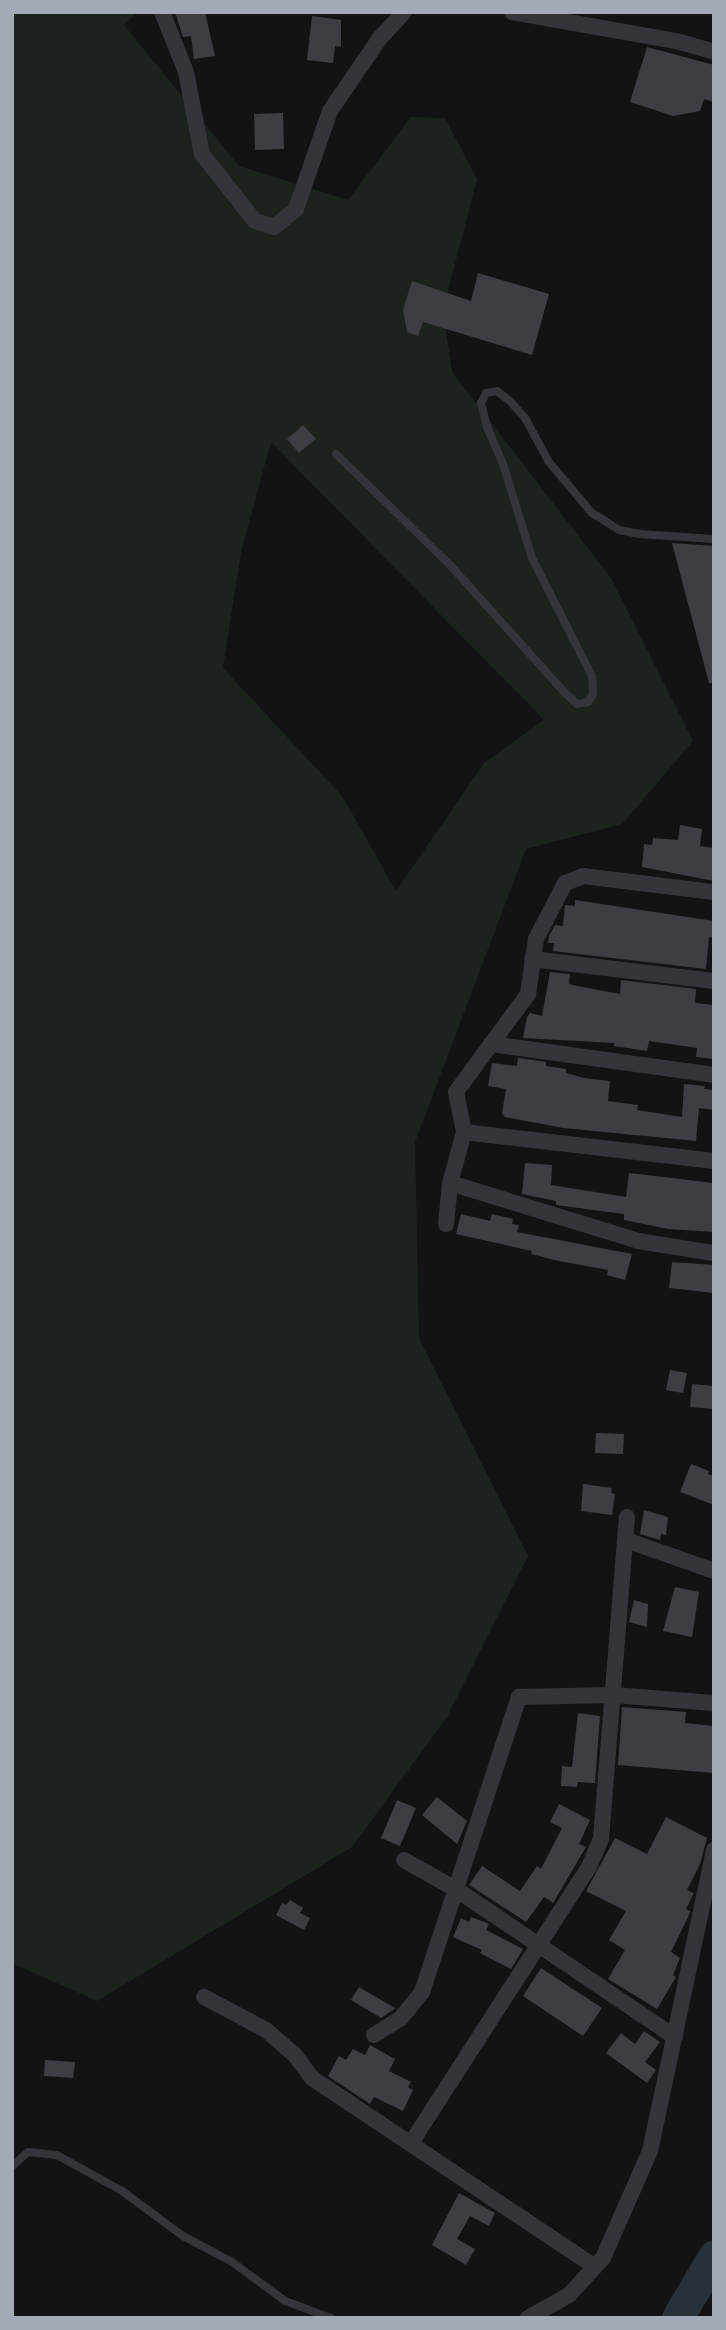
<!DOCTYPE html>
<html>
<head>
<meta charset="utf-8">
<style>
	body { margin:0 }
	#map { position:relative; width:726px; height:2330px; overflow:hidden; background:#131315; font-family:"Noto Sans",sans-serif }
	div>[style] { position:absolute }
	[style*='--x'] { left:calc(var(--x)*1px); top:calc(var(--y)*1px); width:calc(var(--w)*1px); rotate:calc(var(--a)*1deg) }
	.green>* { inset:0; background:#1b231c }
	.river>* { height:32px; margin:-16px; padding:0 16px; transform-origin:16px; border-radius:16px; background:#28313a }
	.building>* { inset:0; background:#3c3e43 }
	.service>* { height:8px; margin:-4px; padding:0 4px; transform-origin:4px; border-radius:4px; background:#34353a }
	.minor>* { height:16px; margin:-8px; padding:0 8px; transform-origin:8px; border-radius:8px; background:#34353a }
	span { translate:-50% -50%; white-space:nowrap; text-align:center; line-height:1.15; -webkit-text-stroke:7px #0e0e10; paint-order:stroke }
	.frame { position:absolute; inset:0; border:14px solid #a3a9b7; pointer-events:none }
</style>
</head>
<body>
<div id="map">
	<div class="green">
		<div style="clip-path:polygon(evenodd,12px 12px,138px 12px,124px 25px,239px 166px,348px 200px,411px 117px,445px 118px,477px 179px,443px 310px,452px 372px,611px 578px,693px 741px,622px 824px,526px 849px,415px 1142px,419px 1338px,528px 1556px,447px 1717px,352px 1847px,97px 2001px,12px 1963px,12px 12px,271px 442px,544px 720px,484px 763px,396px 891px,342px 796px,223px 668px,241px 552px,271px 442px)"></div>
	</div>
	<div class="river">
		<div style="--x:678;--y:2318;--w:71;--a:-59.5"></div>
	</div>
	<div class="building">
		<div style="clip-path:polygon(175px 12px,205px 12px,215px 56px,194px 59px,191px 36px,183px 37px)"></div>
		<div style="clip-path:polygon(312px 16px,341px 20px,341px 47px,335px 46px,333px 63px,307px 60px)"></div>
		<div style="clip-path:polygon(647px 47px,714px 65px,714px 102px,704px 99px,700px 111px,673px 116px,630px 102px)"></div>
		<div style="clip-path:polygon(283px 113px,284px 149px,255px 150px,254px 114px)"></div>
		<div style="clip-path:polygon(478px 273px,549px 294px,532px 355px,423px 322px,418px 336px,407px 332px,403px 310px,412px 281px,471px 301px)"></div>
		<div style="clip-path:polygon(303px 425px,316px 439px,299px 453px,287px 439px)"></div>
		<div style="clip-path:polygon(672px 543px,714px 546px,714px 683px,709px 683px)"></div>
		<div style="clip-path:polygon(680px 825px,702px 829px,700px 846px,714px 848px,714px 881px,642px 867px,644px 844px,652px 845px,653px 838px,678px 840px)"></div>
		<div style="clip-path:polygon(575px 900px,714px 921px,714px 938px,709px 937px,706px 969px,553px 951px,554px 943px,548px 943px,549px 936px,555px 925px,563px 926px,565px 905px,575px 906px)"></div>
		<div style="clip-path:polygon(550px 972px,570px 974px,569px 983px,572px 985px,620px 994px,621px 980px,696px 989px,695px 1003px,714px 1005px,714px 1059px,696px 1057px,697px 1048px,649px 1041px,647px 1051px,614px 1046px,614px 1043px,523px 1038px,527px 1017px,530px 1013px,542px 1016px)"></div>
		<div style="clip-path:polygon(518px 1058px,546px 1062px,546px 1066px,566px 1069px,566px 1073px,584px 1078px,610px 1081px,608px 1101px,638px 1105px,637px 1110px,682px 1117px,684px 1084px,705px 1086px,704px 1089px,714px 1090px,714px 1110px,699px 1108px,696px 1141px,563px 1128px,505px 1117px,502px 1113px,506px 1089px,488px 1086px,492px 1063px,517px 1066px)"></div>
		<div style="clip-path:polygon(525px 1163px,552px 1165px,551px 1185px,626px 1197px,629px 1173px,714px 1183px,714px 1232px,668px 1229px,624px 1220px,624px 1214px,556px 1205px,556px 1201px,522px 1194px)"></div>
		<div style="clip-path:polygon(461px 1214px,490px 1221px,492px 1214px,513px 1219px,512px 1224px,519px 1225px,517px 1232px,632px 1254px,625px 1280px,607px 1275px,608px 1270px,559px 1261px,531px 1254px,532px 1251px,456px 1234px)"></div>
		<div style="clip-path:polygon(672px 1262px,714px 1265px,714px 1293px,669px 1288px)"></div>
		<div style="clip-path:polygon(670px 1370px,687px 1373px,683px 1393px,666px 1390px)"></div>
		<div style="clip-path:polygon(692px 1384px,714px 1386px,714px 1409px,690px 1407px)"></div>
		<div style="clip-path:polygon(596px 1433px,624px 1434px,623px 1454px,595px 1453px)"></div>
		<div style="clip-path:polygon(691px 1464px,709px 1471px,708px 1474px,714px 1476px,714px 1505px,680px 1492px)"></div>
		<div style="clip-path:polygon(583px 1484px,612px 1488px,611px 1493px,615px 1494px,612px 1515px,581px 1511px)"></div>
		<div style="clip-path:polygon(644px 1510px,668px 1517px,666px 1535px,661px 1534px,660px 1540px,640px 1534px)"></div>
		<div style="clip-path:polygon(675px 1587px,699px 1592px,692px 1637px,663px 1631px)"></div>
		<div style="clip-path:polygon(634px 1600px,648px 1604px,647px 1627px,629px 1622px)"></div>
		<div style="clip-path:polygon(622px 1707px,686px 1712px,685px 1723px,714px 1726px,714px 1773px,618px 1765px)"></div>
		<div style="clip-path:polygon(578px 1713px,600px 1716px,595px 1783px,578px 1782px,577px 1787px,561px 1786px,562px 1766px,572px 1767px)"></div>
		<div style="clip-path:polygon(437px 1797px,467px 1821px,457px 1844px,422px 1815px)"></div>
		<div style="clip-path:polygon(397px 1800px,416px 1808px,400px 1846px,381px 1838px)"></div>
		<div style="clip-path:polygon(559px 1804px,590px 1820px,579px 1844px,586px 1847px,553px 1903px,544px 1897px,526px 1922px,469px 1885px,482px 1866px,520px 1891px,537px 1866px,541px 1869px,562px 1828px,550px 1822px)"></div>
		<div style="clip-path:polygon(666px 1817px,707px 1838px,700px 1864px,687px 1890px,694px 1893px,686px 1909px,690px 1911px,689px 1915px,671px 1952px,680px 1958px,673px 1975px,676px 1977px,657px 2009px,608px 1979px,625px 1950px,609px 1940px,626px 1911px,586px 1891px,615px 1838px,647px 1854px)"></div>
		<div style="clip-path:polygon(290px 1900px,303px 1908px,300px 1913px,310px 1918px,304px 1930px,276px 1915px,282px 1903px,286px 1905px)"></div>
		<div style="clip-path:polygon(471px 1917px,489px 1924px,486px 1930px,523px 1949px,511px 1969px,480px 1953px,482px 1950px,453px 1937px,461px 1918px,469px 1922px)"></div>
		<div style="clip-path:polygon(541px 1968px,602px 2008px,583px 2036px,523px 1996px)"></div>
		<div style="clip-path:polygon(359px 1987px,395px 2008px,393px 2010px,381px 2018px,351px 2000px)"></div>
		<div style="clip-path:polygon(644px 2031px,660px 2042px,645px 2062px,656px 2070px,647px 2083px,606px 2053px,621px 2033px,635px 2044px)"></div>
		<div style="clip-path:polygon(370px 2045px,395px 2059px,389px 2071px,411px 2082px,408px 2087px,413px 2090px,403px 2111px,374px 2097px,370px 2104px,328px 2076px,339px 2056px,346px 2060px,353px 2049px,365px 2055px)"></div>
		<div style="clip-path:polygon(45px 2060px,75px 2062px,73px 2078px,44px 2076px)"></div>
		<div style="clip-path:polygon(459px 2193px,495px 2213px,489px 2226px,470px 2216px,457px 2239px,475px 2249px,466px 2265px,432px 2245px)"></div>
	</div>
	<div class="service">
		<div style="--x:336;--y:454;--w:161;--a:44.2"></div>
		<div style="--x:451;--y:566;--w:168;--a:48.1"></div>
		<div style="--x:563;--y:691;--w:19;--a:43"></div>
		<div style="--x:577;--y:704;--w:11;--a:-10"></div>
		<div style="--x:588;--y:702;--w:9;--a:-58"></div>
		<div style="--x:593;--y:694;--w:18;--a:-93"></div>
		<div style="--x:592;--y:676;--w:132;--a:-117"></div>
		<div style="--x:532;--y:558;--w:98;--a:-107.1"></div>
		<div style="--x:503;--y:464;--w:40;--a:-113.4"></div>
		<div style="--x:487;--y:427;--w:25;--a:-104"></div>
		<div style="--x:481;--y:403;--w:11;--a:-63"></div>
		<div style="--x:486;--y:393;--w:11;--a:-10"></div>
		<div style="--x:497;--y:391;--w:18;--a:38"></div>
		<div style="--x:511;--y:402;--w:21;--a:49"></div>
		<div style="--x:525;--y:418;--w:50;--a:61.4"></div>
		<div style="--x:549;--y:462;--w:67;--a:49.9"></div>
		<div style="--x:592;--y:513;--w:32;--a:32"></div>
		<div style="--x:619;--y:530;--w:21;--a:11"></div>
		<div style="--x:640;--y:534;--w:74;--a:3.9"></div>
		<div style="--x:12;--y:2166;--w:21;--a:-41"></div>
		<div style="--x:28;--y:2152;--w:29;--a:6"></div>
		<div style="--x:57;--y:2155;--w:74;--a:29"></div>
		<div style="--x:122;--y:2191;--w:76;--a:36.4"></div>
		<div style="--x:183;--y:2236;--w:55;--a:28"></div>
		<div style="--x:232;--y:2262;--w:66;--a:36.3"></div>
		<div style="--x:285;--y:2301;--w:49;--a:20.3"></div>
	</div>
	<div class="minor">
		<div style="--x:162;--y:12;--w:65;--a:68.2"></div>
		<div style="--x:186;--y:72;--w:84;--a:79"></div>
		<div style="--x:202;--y:154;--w:85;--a:51.7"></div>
		<div style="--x:255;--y:221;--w:20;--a:18"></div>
		<div style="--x:274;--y:227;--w:28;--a:-39"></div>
		<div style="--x:296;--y:209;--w:104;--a:-70.9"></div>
		<div style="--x:330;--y:111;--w:88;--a:-55.6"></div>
		<div style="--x:380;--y:38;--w:35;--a:-47"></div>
		<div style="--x:512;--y:12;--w:171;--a:10.1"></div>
		<div style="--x:680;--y:42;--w:35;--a:16"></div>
		<div style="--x:532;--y:959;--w:183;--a:6.9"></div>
		<div style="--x:491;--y:1044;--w:225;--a:7.9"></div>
		<div style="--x:464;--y:1132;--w:252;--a:6.6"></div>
		<div style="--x:450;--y:1183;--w:197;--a:17.1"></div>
		<div style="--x:638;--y:1241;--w:77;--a:9"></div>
		<div style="--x:446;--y:1224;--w:41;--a:-84.4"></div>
		<div style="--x:450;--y:1183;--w:53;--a:-74.6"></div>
		<div style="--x:464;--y:1132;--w:41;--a:-101.3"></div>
		<div style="--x:456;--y:1092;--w:122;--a:-53.7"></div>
		<div style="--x:528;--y:994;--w:56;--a:-81.7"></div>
		<div style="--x:536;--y:939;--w:63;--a:-62.6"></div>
		<div style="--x:565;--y:883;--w:19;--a:-21"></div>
		<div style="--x:583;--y:876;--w:132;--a:7"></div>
		<div style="--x:626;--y:1540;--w:93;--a:19.4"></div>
		<div style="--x:404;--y:1860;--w:61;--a:29.5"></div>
		<div style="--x:457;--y:1890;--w:263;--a:34"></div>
		<div style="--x:204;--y:1997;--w:70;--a:28"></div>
		<div style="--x:266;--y:2030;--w:37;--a:41"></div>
		<div style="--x:294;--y:2054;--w:30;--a:53"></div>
		<div style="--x:312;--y:2078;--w:340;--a:33.7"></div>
		<div style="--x:374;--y:2035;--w:32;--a:-32"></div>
		<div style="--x:401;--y:2018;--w:33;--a:-51"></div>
		<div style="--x:422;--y:1992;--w:311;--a:-71.8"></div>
		<div style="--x:519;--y:1697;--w:95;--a:-1.2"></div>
		<div style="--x:614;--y:1695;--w:100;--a:4.6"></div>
		<div style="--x:411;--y:2143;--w:328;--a:-57.2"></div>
		<div style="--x:589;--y:1867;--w:30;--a:-67"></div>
		<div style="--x:601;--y:1839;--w:323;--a:-85.4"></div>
		<div style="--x:528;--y:2318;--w:47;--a:-29.3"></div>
		<div style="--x:569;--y:2295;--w:50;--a:-47.4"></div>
		<div style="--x:603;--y:2258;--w:117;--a:-66.3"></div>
		<div style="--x:650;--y:2151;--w:308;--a:-78"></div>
	</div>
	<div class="frame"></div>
</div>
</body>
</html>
